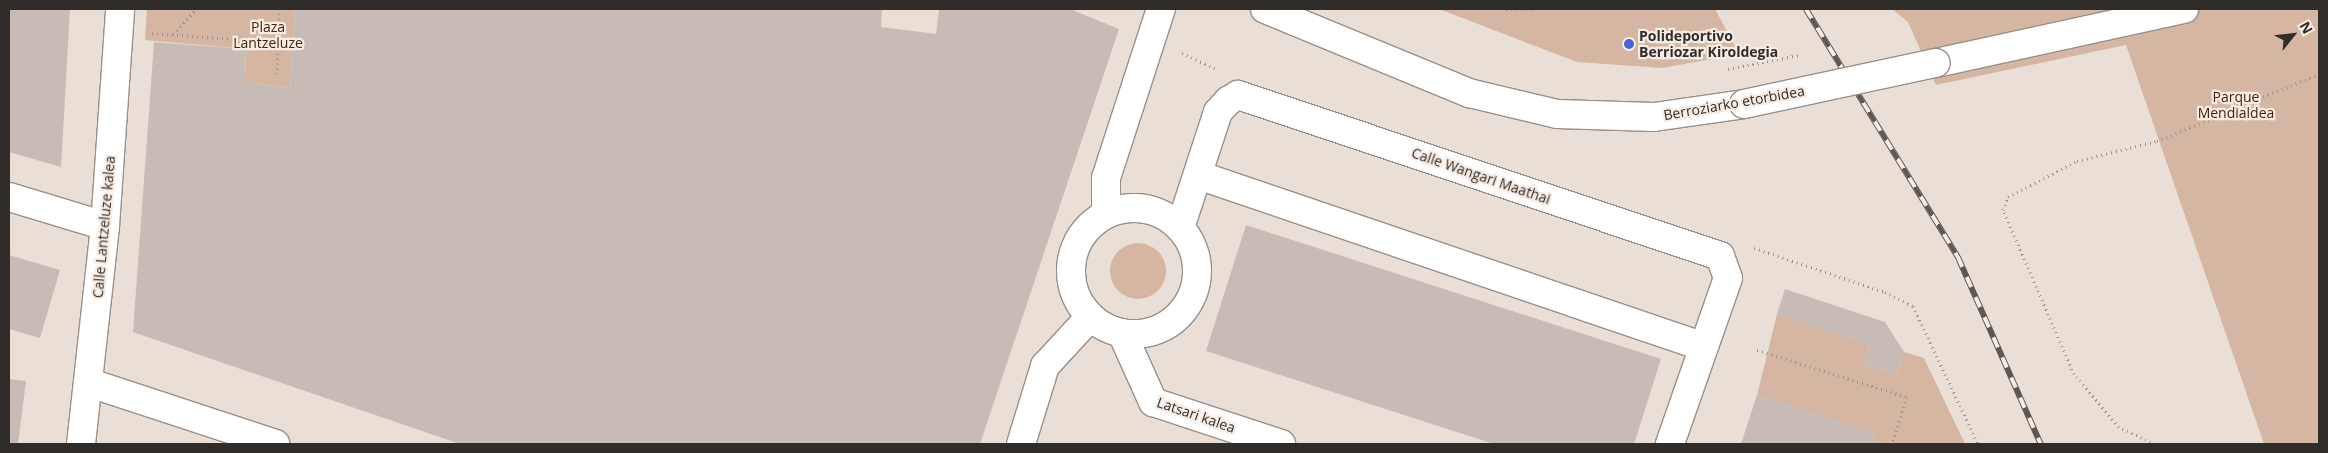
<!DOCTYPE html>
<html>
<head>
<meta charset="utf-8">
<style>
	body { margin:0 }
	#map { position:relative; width:2328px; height:453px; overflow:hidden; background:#eadfd7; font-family:"Open Sans",sans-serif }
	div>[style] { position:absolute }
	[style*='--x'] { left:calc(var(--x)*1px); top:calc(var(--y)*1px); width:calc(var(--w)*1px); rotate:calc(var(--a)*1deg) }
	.green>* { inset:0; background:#d5b6a2 }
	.round { border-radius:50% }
	.building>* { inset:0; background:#c7bcb5 }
	.path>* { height:3px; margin-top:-1.5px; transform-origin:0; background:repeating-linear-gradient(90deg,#9b938d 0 1px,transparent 0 5px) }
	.roads { filter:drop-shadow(1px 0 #9a8f87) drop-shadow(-1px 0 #9a8f87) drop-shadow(0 1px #9a8f87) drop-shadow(0 -1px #9a8f87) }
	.minor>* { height:28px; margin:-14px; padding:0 14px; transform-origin:14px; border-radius:14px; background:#fff }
	.minor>.ring { margin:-14px; padding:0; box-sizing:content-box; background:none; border:28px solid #fff; border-radius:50% }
	.tertiary>* { height:28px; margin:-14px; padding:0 14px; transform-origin:14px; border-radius:14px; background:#fff }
	.rail>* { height:5.5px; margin-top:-2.75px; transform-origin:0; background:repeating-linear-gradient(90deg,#f8ece4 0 11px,#5c5752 0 22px); box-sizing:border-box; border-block:1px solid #5c5752 }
	.path-bridge>* { height:3px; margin-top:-1.5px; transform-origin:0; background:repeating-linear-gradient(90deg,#9b938d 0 1px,transparent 0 5px) }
	.bridges { filter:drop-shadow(1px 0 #9a8f87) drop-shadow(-1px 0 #9a8f87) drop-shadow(0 1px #9a8f87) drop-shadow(0 -1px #9a8f87) }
	.tertiary-bridge>* { height:28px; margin:-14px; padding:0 14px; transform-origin:14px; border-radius:14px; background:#fff }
	.dots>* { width:14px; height:14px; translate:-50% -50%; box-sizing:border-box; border:2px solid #f8ece4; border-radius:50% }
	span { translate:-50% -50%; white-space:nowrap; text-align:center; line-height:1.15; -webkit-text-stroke:4.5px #f8ece4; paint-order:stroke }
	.park-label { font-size:14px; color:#452408 }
	.poi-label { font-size:14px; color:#302c29; font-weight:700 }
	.left { translate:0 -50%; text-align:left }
	.street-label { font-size:14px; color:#302c29 }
	.frame { position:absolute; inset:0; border:10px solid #302c29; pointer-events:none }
	.north { position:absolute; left:2268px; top:10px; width:50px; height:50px; -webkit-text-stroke:4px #f8ece4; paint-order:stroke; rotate:61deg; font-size:14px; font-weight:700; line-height:20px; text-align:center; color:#302c29 }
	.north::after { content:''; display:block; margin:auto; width:18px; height:22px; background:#302c29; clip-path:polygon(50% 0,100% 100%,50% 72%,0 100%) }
</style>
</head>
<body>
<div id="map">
	<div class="green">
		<div style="clip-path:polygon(147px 9px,295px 9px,290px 88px,245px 82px,246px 49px,145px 40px)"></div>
		<div style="clip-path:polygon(1439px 9px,1715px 9px,1739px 54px,1662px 68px,1577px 62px)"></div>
		<div style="clip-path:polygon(1892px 9px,2319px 9px,2319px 444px,2264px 444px,2126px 45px,1936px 85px,1908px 22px)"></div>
		<div class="round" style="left:1110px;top:243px;width:56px;height:56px"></div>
		<div style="clip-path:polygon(1777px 314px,1870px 345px,1864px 364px,1896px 374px,1904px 352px,1924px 358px,1965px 444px,1872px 444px,1875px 434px,1757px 395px)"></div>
	</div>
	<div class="building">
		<div style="clip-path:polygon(9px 9px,70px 9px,61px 167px,9px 152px)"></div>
		<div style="clip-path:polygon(295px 9px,882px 9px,881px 27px,936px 34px,939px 9px,1070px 9px,1119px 29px,980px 444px,460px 444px,133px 332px,154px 42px,246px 49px,245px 82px,290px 88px)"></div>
		<div style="clip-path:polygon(1246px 225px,1661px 359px,1634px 444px,1494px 444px,1206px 351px)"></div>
		<div style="clip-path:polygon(9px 255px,60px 270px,40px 338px,9px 329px)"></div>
		<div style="clip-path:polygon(1785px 289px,1885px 322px,1904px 352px,1896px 374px,1864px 364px,1870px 345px,1777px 314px)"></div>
		<div style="clip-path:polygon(9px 379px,26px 381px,18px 444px,9px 444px)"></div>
		<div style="clip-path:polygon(1757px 395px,1875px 434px,1872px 444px,1741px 444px)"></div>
	</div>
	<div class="path">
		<div style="--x:1506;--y:9;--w:26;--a:0"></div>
		<div style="--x:152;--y:33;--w:126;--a:4.1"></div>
		<div style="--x:173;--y:34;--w:34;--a:-47"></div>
		<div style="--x:1182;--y:53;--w:38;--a:25"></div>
		<div style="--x:277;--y:74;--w:65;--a:-88.2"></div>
		<div style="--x:1754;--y:248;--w:138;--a:18.6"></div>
		<div style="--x:1885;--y:292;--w:31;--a:27"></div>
		<div style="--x:1913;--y:306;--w:153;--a:64.8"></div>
		<div style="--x:1757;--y:350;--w:157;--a:17.4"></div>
		<div style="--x:1907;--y:397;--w:49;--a:107.7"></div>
		<div style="--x:2155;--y:444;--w:40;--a:-155"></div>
		<div style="--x:2119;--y:427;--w:70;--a:-130.3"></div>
		<div style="--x:2074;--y:374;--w:179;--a:-113.4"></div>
		<div style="--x:2003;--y:210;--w:14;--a:-69"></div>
		<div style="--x:2008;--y:197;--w:78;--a:-27.6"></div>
		<div style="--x:2077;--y:161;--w:82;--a:-14"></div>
		<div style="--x:2157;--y:141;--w:175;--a:-22.5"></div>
	</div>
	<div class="roads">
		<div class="minor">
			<div style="--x:1198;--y:175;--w:534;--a:18.77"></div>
			<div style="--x:9;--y:197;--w:100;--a:16.8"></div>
			<div class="ring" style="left:1071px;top:208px;width:98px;height:98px"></div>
			<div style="--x:1106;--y:214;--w:36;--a:-90"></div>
			<div style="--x:1106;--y:178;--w:178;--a:-72"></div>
			<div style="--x:1180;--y:228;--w:122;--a:-71.9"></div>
			<div style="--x:1218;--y:112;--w:15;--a:-48"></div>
			<div style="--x:1228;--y:101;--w:12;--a:-31"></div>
			<div style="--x:1238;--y:95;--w:508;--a:18.47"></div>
			<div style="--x:1720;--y:256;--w:23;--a:70"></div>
			<div style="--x:1728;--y:278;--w:176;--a:109.3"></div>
			<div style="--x:1122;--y:333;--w:76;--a:65.8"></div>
			<div style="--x:1153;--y:402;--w:135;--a:18.2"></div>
			<div style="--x:90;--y:383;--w:195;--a:18.2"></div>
			<div style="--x:81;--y:444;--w:219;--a:-83.7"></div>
			<div style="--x:105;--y:226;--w:218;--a:-86"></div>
			<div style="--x:1021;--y:444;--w:82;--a:-72.9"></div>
			<div style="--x:1045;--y:366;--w:67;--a:-47.4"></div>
		</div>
		<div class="tertiary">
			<div style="--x:1265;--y:9;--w:221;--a:22.4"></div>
			<div style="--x:1469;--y:93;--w:90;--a:13.4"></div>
			<div style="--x:1557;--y:114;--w:97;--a:1.8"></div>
			<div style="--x:1654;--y:117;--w:91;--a:-8.2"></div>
			<div style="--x:1936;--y:63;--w:254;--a:-12.3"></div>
		</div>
	</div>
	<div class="rail">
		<div style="--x:1806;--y:9;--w:291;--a:58.5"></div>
		<div style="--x:1958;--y:257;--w:205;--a:66.1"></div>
	</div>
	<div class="path-bridge">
		<div style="--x:1728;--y:69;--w:72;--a:-11.2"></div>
	</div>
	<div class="bridges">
		<div class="tertiary-bridge">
			<div style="--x:1744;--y:104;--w:196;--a:-12.1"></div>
		</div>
	</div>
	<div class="dots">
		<div style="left:1629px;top:44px;background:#4067d8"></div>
	</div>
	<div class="park-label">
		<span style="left:268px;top:35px">Plaza<br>Lantzeluze</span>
		<span style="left:2236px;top:105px">Parque<br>Mendialdea</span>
	</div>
	<div class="poi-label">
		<span class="left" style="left:1639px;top:44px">Polideportivo<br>Berriozar Kiroldegia</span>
	</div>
	<div class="street-label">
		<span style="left:1734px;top:103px;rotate:-10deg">Berroziarko etorbidea</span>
		<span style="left:1481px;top:176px;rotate:19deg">Calle Wangari Maathai</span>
		<span style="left:104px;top:227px;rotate:-85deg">Calle Lantzeluze kalea</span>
		<span style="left:1196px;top:415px;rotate:19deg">Latsari kalea</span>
	</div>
	<div class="frame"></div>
	<div class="north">N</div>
</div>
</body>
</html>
